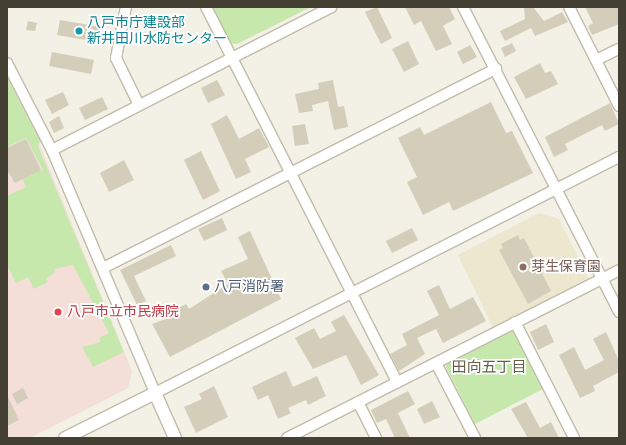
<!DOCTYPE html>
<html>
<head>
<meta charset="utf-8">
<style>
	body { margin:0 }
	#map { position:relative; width:626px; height:445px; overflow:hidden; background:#f3f0e5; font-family:"Alegreya Sans","Noto Sans JP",sans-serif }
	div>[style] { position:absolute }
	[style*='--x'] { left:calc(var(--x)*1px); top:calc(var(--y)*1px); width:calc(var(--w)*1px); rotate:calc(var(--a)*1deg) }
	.education>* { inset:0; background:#ece7ce }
	.medical>* { inset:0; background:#f4ded8 }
	.green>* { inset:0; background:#c7e8ad }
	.building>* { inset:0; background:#d4cdba }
	.roads { filter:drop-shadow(1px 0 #c1bbaa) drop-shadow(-1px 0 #c1bbaa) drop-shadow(0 1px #c1bbaa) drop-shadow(0 -1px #c1bbaa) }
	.minor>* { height:10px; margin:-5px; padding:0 5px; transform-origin:5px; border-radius:5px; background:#fff }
	.tertiary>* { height:12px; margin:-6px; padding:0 6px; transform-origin:6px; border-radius:6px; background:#fff }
	.dots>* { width:11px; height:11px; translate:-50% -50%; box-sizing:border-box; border:2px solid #fff; border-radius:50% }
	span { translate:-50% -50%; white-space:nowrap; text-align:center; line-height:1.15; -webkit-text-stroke:3.5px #fff; paint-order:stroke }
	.culture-label { font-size:14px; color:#0d838f }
	.left { translate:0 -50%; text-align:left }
	.education-label { font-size:14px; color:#785e54 }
	.service-label { font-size:14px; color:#4e5e75 }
	.health-label { font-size:14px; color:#be3a42 }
	.neighbourhood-label { font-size:15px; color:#685f4b }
	.frame { position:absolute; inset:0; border:8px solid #454034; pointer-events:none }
</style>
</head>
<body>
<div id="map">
	<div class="education">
		<div style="clip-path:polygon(539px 213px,559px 219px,589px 279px,493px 328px,458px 255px)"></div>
	</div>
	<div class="medical">
		<div style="clip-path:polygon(7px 73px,41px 140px,40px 146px,132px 371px,128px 388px,30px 438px,7px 438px)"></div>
	</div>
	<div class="green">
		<div style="clip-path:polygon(212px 7px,311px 7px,237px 44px,231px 43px)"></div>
		<div style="clip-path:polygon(7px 78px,40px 141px,38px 146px,124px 352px,93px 367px,82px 347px,101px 342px,99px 338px,109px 333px,73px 265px,54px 269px,55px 273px,46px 278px,48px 282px,34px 289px,28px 277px,16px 283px,7px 265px,7px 196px,26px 187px,21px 176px,43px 170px,26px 138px,7px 147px)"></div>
		<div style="clip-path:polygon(510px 330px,514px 332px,543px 389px,475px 424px,446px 367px,447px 362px)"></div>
	</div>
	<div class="building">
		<div style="clip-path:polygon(377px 7px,392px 38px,381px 44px,365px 12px)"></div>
		<div style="clip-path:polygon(405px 7px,449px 7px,455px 19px,443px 26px,452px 44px,436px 51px,421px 21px,414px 25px)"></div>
		<div style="clip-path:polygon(524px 7px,533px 7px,544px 21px,562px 12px,568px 22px,535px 36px,531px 28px,505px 41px,500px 31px,525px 19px)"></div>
		<div style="clip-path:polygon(585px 7px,619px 7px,619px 24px,592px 35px,588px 26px,593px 23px)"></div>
		<div style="clip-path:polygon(60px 20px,101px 27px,98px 42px,57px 35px)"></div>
		<div style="clip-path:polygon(28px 21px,37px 23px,35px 31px,26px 30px)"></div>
		<div style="clip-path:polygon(408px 41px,419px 64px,404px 72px,392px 49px)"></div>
		<div style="clip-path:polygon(512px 43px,516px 51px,505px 57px,501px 48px)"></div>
		<div style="clip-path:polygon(470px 45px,477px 57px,463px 64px,457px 52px)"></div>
		<div style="clip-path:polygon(52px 52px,94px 60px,91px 74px,49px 66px)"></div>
		<div style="clip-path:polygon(540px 63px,545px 73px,551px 71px,558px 84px,526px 99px,514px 77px)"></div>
		<div style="clip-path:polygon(217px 80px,225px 95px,208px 103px,201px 88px)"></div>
		<div style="clip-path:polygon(333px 80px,338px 107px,344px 106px,348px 127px,334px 130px,328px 101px,312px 105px,313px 111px,299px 113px,295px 94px,319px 89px,318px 83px)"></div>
		<div style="clip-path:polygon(63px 92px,69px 105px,52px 114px,45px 100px)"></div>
		<div style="clip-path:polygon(102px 97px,108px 109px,85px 120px,79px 108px)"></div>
		<div style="clip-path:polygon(491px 102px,506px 133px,512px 131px,533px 173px,453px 211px,449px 202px,423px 215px,407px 182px,417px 177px,398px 138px,420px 127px,424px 135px)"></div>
		<div style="clip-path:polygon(610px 103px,619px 124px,605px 131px,602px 125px,565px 144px,568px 150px,554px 157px,545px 137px)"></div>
		<div style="clip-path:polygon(227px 115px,239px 139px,259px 128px,269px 147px,245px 159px,251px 172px,236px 179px,211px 124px)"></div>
		<div style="clip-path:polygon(59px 116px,64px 128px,54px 133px,49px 122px)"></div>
		<div style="clip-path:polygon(305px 124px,309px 144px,295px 146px,292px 126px)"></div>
		<div style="clip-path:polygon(26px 139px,41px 170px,15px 183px,7px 170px,7px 148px)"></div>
		<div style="clip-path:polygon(201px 151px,220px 191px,203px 200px,184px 160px)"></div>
		<div style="clip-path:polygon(124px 160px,134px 180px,109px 192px,100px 173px)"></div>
		<div style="clip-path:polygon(222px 218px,227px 230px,204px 241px,198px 229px)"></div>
		<div style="clip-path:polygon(412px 228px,418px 240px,392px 253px,386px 241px)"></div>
		<div style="clip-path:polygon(250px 231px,281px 299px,170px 357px,152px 324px,179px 314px,176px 309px,186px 304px,189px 309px,228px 284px,221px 271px,248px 259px,238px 237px)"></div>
		<div style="clip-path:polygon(518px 235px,520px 240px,524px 238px,551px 291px,528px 304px,499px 250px,503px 248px,501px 244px)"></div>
		<div style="clip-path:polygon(171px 245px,176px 256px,134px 276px,146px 301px,137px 305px,120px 270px)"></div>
		<div style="clip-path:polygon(439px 285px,450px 309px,473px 297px,486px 321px,443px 343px,436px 329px,417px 338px,425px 354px,399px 371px,390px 354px,407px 345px,402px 334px,439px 315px,427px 291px)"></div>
		<div style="clip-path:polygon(344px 315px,379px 375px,361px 385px,346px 355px,313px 369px,295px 338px,314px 328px,320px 339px,336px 331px,331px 322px)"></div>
		<div style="clip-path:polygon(546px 324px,554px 342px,538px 350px,530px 332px)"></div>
		<div style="clip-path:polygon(606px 332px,619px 361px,619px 372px,593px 386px,595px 391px,580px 398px,559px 355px,574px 347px,585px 370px,604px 360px,593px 339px)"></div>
		<div style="clip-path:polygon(286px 371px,293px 387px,317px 376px,326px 396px,308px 405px,306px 400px,288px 408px,291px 413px,278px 419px,268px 395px,258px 400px,252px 387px)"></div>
		<div style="clip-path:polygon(214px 386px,228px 417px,196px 433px,184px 407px,202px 399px,199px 394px)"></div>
		<div style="clip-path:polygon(23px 388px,28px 398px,17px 404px,12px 394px)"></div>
		<div style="clip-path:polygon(408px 391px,415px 404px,398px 413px,410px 438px,395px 438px,386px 419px,377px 423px,371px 410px)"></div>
		<div style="clip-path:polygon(7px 395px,19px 420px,7px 426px)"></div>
		<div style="clip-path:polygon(432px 401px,440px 417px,424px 424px,417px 409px)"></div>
		<div style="clip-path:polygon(526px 402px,540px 428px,551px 422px,559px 438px,528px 438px,511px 409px)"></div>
	</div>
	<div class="roads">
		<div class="minor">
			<div style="--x:126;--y:7;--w:52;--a:101.1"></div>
			<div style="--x:116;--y:58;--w:52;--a:63.9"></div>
			<div style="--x:206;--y:7;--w:421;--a:63"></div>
			<div style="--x:463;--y:7;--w:343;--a:62.9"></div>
			<div style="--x:569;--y:7;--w:111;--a:63.2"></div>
			<div style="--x:596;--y:60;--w:25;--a:-26"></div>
			<div style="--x:7;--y:63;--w:98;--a:62.7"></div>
			<div style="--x:52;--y:150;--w:264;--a:67"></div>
			<div style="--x:155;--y:393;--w:521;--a:-26.96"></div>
			<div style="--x:52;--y:150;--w:314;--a:-27.1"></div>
			<div style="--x:103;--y:268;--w:441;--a:-26.9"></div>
			<div style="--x:515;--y:322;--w:130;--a:63"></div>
			<div style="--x:436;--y:363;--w:85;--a:62.5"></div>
			<div style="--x:358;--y:402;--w:40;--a:63.4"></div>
			<div style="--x:287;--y:438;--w:372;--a:-26.8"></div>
		</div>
		<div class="tertiary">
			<div style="--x:65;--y:438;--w:101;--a:-26.6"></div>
			<div style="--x:155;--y:393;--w:49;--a:66"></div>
		</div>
	</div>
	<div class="dots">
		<div style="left:79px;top:31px;background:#0f9aa8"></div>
		<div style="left:523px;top:267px;background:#8d6e63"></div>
		<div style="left:206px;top:287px;background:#5c6f8a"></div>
		<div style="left:58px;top:312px;background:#e0444e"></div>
	</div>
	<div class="culture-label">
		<span class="left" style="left:87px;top:31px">八戸市庁建設部<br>新井田川水防センター</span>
	</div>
	<div class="education-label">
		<span class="left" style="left:531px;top:267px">芽生保育園</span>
	</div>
	<div class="service-label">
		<span class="left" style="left:214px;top:287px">八戸消防署</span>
	</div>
	<div class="health-label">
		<span class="left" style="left:67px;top:312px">八戸市立市民病院</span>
	</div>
	<div class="neighbourhood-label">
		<span style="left:489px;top:368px">田向五丁目</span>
	</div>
	<div class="frame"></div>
</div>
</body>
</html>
